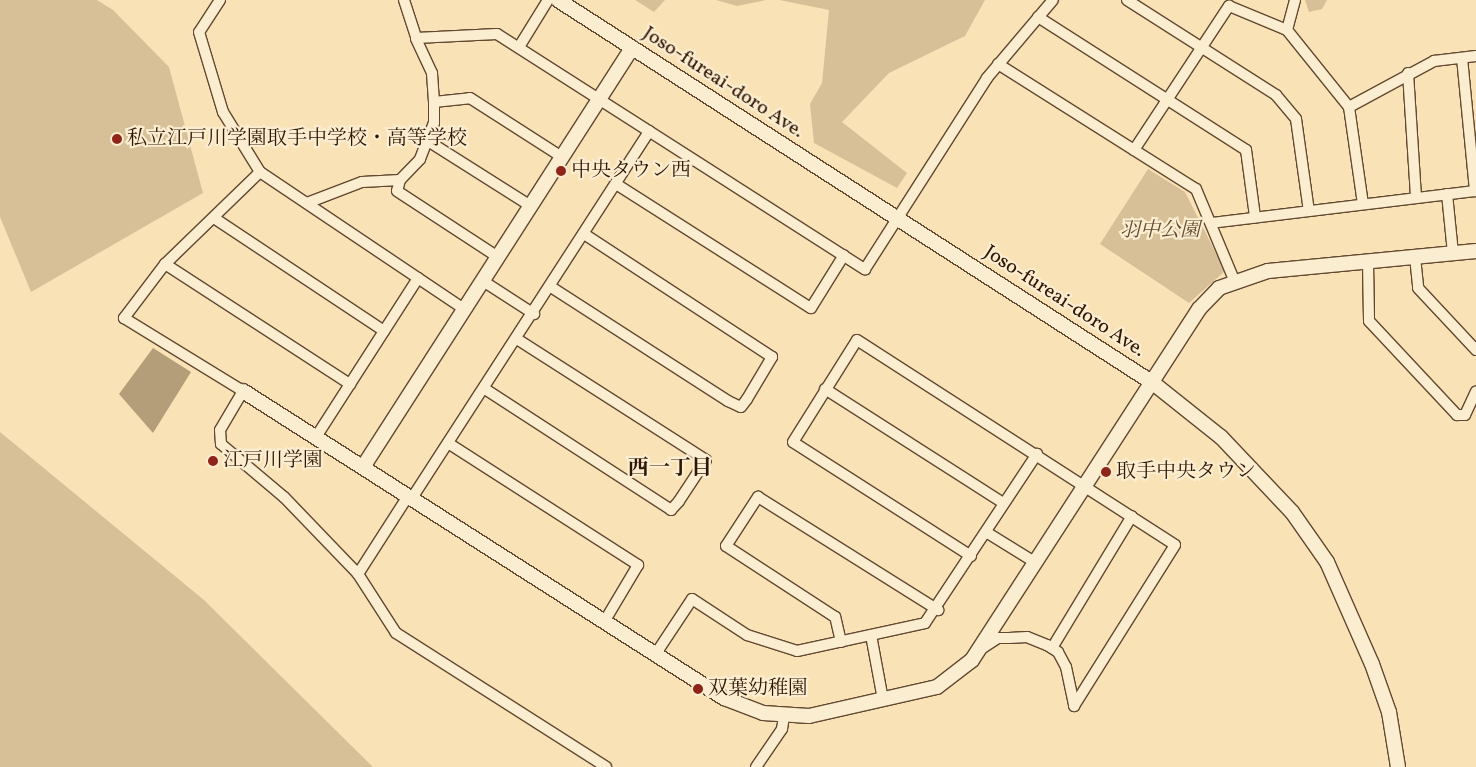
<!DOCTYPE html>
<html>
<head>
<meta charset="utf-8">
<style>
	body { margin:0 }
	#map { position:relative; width:1476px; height:767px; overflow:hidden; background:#f9e3b6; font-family:Vollkorn,"Noto Serif JP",serif }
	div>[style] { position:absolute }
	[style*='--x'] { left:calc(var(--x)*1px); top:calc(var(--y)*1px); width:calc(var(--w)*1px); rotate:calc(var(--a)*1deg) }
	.green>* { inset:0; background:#d7c098 }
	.water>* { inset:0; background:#b49d79 }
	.roads { filter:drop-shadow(1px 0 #624830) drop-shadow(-1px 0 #624830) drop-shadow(0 1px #624830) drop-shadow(0 -1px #624830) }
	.street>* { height:10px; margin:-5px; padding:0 5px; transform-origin:5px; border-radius:5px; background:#fbedd0 }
	.secondary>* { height:14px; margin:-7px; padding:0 7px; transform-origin:7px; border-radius:7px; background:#fbedd0 }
	.dots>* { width:14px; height:14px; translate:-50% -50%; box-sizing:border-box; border:2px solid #fbedd0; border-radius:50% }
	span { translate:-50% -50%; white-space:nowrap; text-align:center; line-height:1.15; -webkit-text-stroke:4.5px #fbedd0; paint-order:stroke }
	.street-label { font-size:20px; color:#2f1504 }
	.poi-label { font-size:20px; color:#2f1504 }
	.left { translate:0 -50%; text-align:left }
	.park-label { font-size:20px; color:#614830; font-style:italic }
	.neighbourhood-label { font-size:21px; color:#2f1504; font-weight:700 }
</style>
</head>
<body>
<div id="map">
	<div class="green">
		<div style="clip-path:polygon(0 0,97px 0,113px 10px,169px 67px,203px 193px,31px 292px,0 217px)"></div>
		<div style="clip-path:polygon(635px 0,665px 0,654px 12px)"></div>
		<div style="clip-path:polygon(716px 0,766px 0,737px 6px)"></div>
		<div style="clip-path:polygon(779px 0,985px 0,965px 36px,889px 73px,842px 122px,907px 173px,897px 188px,814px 143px,810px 104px,822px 83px,829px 10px)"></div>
		<div style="clip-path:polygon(1305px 0,1327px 0,1322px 9px,1309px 12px)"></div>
		<div style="clip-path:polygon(1148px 169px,1185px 192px,1225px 271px,1189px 303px,1100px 244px)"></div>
		<div style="clip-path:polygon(0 432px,204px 600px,373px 767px,0 767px)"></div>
	</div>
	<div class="water">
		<div style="clip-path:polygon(153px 348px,191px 372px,153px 433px,119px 394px)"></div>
	</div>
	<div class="roads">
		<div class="street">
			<div style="--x:220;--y:0;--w:38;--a:123"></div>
			<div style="--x:199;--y:32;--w:84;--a:73.3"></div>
			<div style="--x:223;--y:112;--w:70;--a:58.3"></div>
			<div style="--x:260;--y:172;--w:246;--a:33.9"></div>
			<div style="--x:404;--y:0;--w:40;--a:72"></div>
			<div style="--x:1127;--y:0;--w:177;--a:32.5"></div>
			<div style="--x:1276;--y:95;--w:31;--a:50"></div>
			<div style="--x:1296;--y:119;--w:93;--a:82"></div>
			<div style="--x:1038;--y:17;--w:247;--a:32.6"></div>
			<div style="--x:1246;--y:150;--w:68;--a:82.3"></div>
			<div style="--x:1287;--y:30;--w:31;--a:-75"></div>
			<div style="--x:519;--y:47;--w:55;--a:-58.3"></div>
			<div style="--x:1462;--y:58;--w:134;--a:84.4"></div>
			<div style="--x:998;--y:64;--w:234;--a:32.3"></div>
			<div style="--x:1196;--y:189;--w:99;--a:67.3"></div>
			<div style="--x:1408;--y:73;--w:125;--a:86.3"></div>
			<div style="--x:434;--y:102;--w:36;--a:-6"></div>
			<div style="--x:470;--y:98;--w:109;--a:32.7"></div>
			<div style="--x:1349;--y:107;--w:97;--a:-28.4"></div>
			<div style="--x:1434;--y:61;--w:42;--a:-6.8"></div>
			<div style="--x:428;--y:141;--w:122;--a:32.3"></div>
			<div style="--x:1134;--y:150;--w:173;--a:-56.6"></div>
			<div style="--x:1229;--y:6;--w:63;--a:22.5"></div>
			<div style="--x:1287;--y:30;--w:99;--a:51.2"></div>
			<div style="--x:1349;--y:107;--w:98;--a:81.8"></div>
			<div style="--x:260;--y:172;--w:132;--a:135.9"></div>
			<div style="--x:165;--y:264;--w:68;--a:127.2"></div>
			<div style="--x:124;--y:318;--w:140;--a:31.5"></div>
			<div style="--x:243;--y:391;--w:45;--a:120.5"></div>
			<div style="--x:220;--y:430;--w:14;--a:86"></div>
			<div style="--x:221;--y:444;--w:82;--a:40.1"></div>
			<div style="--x:284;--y:497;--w:107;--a:46.1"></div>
			<div style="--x:358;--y:574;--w:70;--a:57.2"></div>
			<div style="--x:396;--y:633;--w:249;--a:32.5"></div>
			<div style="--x:400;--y:180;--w:11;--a:105"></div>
			<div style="--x:397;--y:191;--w:121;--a:33.2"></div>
			<div style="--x:616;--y:184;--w:231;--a:32.5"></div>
			<div style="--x:811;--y:308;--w:62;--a:-58.1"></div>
			<div style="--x:1447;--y:194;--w:59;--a:84.2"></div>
			<div style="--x:307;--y:203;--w:59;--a:-20.9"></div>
			<div style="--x:362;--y:182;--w:38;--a:-3"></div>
			<div style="--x:400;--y:180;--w:29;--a:-46"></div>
			<div style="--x:420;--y:159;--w:39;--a:-69"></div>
			<div style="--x:434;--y:123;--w:21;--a:-90"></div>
			<div style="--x:434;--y:102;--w:29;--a:-94"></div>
			<div style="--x:432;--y:73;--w:38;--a:-115"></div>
			<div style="--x:416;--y:38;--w:81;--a:-2.8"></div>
			<div style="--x:497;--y:34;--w:437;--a:32.6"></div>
			<div style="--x:865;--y:269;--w:227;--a:-57.4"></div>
			<div style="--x:987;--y:78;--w:102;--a:-49.8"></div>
			<div style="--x:214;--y:218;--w:204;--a:33.6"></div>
			<div style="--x:1211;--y:223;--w:267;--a:-6.9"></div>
			<div style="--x:1415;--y:257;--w:31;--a:84"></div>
			<div style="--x:1418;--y:288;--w:85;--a:46.9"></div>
			<div style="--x:1368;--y:262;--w:59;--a:89"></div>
			<div style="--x:1369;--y:321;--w:129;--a:46.9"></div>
			<div style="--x:1457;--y:415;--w:8;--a:0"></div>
			<div style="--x:1465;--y:415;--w:26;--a:-65"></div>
			<div style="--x:165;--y:264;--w:221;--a:33"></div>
			<div style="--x:483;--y:281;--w:61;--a:32.9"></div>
			<div style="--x:551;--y:287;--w:211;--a:32.8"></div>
			<div style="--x:728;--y:401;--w:14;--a:25"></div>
			<div style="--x:741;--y:407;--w:10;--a:-53"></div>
			<div style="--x:747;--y:399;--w:49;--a:-59.2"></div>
			<div style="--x:772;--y:357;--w:225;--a:-146.8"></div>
			<div style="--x:485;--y:389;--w:222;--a:33"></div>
			<div style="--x:671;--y:510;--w:12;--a:-48"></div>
			<div style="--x:679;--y:501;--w:49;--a:-56.6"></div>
			<div style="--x:706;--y:460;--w:224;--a:-147.4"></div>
			<div style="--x:825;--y:389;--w:211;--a:32.6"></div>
			<div style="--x:316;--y:437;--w:189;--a:-57.3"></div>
			<div style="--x:448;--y:443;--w:226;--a:32.7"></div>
			<div style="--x:638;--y:565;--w:66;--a:120.8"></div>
			<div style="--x:412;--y:498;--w:437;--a:-57.1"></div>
			<div style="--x:986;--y:532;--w:59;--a:31.8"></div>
			<div style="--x:971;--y:556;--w:211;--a:-147.4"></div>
			<div style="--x:793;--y:442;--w:120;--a:-57.9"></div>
			<div style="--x:857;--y:340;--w:378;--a:32.8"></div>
			<div style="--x:1175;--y:545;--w:190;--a:122.1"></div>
			<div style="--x:358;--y:574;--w:93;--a:-57.3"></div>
			<div style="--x:871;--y:635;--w:66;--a:79.5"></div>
			<div style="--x:841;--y:642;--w:26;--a:-103"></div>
			<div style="--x:835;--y:617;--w:130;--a:-146.9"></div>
			<div style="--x:726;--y:546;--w:59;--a:-56.9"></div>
			<div style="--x:758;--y:497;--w:213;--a:32.1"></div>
			<div style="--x:1052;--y:648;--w:154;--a:-58.8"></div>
			<div style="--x:981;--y:649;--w:20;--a:-33"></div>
			<div style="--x:998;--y:638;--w:11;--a:0"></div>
			<div style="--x:1009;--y:638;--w:18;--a:-3"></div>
			<div style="--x:1027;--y:637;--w:22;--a:22"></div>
			<div style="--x:1047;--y:645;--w:13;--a:32"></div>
			<div style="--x:1058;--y:652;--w:17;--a:62"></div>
			<div style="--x:1066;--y:667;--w:40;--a:78"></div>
			<div style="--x:655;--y:655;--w:67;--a:-56.5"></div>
			<div style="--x:692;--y:599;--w:66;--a:33.2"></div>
			<div style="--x:747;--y:635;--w:52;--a:17.7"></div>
			<div style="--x:797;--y:651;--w:131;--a:-12.3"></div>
			<div style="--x:925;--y:623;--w:203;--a:-56.5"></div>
			<div style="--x:756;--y:767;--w:46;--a:-55.6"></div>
			<div style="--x:782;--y:729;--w:13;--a:-81"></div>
		</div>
		<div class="secondary">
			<div style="--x:558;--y:0;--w:708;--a:32.77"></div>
			<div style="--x:1153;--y:383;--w:87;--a:38.5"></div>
			<div style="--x:1221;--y:437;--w:103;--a:46.6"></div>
			<div style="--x:1292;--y:512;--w:61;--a:55"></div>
			<div style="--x:1327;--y:562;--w:111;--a:66.2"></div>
			<div style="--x:1372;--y:664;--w:51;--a:70.5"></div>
			<div style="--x:1389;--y:712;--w:56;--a:80.7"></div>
			<div style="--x:243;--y:391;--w:571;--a:32.55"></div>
			<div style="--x:724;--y:698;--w:42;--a:21"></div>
			<div style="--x:763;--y:713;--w:46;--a:3.7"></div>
			<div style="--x:809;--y:716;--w:131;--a:-12.8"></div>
			<div style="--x:937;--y:687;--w:44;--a:-37.6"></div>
			<div style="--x:972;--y:660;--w:418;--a:-57.1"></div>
			<div style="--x:1199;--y:309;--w:29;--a:-46"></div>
			<div style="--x:1219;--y:288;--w:52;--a:-19.1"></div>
			<div style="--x:1268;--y:271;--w:209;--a:-5.5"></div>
			<div style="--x:363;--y:467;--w:498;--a:-57.3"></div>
		</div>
	</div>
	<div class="dots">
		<div style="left:117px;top:139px;background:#8f2418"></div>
		<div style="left:561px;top:171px;background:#8f2418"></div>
		<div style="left:213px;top:461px;background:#8f2418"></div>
		<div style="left:1106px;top:472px;background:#8f2418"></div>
		<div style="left:698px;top:689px;background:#8f2418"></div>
	</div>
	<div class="street-label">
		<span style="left:723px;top:83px;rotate:33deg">Joso-fureai-doro Ave.</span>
		<span style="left:1064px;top:302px;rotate:33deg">Joso-fureai-doro Ave.</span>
	</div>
	<div class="poi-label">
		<span class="left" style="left:127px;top:139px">私立江戸川学園取手中学校・高等学校</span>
		<span class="left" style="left:571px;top:171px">中央タウン西</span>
		<span class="left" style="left:223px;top:461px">江戸川学園</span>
		<span class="left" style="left:1116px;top:472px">取手中央タウン</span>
		<span class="left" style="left:708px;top:689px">双葉幼稚園</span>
	</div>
	<div class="park-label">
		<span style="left:1160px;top:231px">羽中公園</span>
	</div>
	<div class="neighbourhood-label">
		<span style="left:670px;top:469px">西一丁目</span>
	</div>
</div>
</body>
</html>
